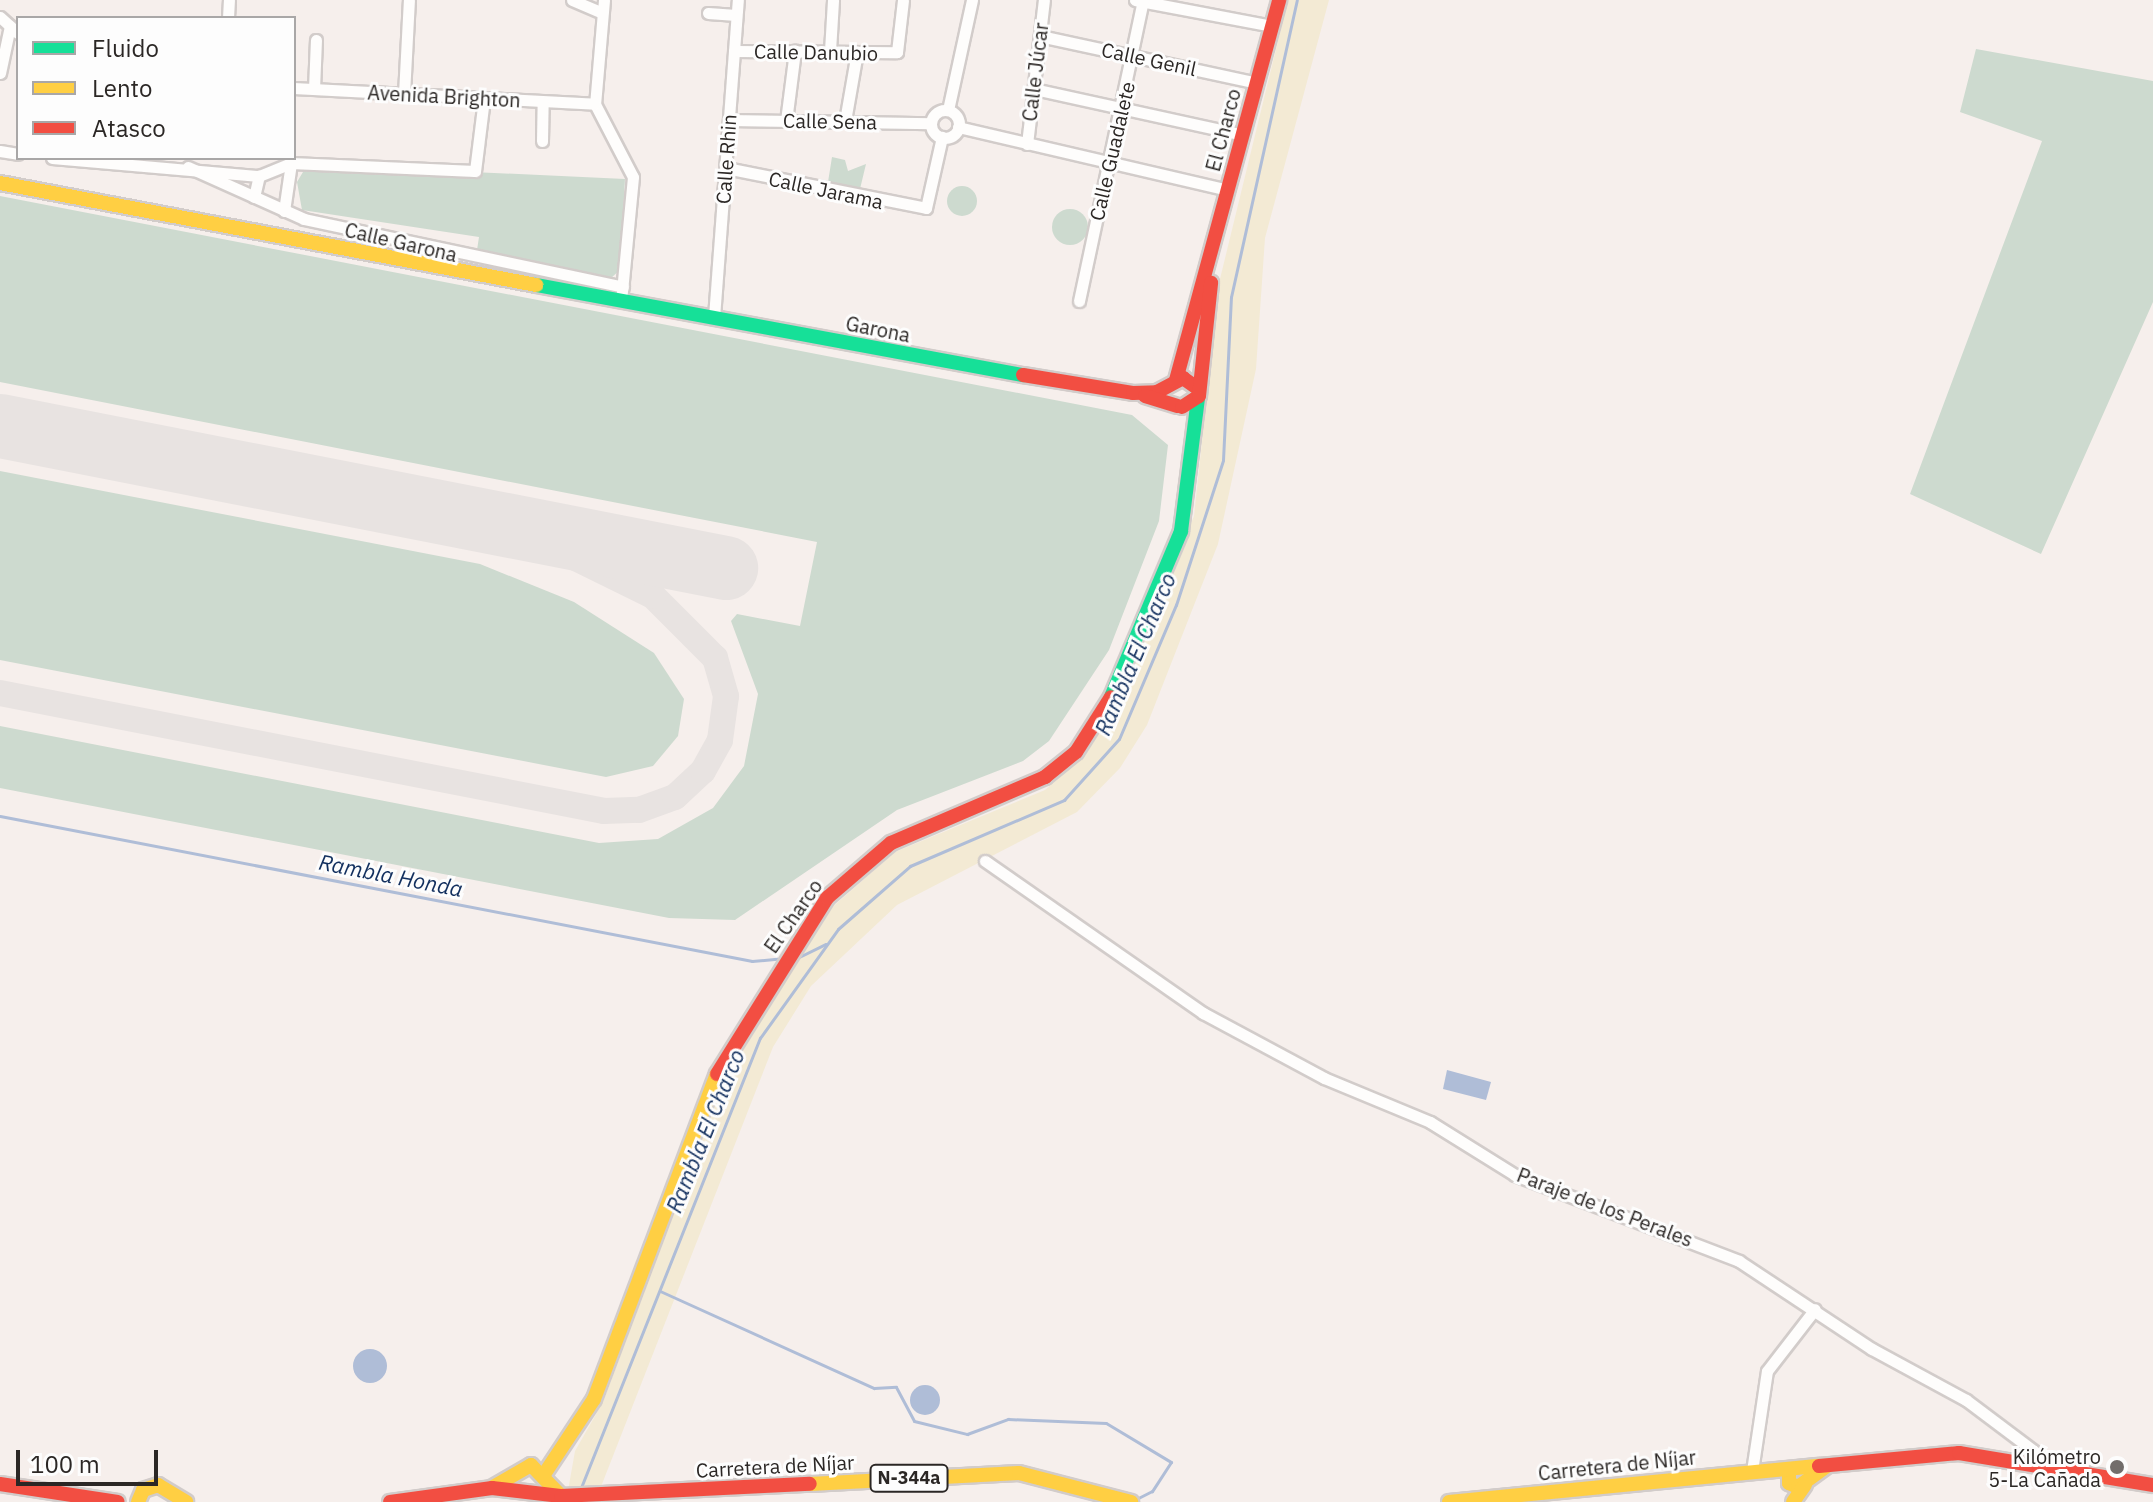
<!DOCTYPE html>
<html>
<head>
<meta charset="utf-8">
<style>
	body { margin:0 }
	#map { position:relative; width:2153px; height:1502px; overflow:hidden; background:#f6efec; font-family:"IBM Plex Sans",sans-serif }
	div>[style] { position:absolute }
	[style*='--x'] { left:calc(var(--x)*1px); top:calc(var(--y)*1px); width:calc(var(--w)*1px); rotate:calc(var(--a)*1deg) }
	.green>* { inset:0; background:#cddacf }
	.round { border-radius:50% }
	.sand>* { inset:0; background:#f3ead4 }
	.water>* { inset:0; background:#afbdd7 }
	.stream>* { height:3px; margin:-1.5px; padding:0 1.5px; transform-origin:1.5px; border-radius:1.5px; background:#afbdd7 }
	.taxiway>* { height:26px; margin:-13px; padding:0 13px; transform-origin:13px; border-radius:13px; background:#e8e3e1 }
	.runway>* { height:64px; margin:-32px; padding:0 32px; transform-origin:32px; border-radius:32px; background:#e8e3e1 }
	.roads { filter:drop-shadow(2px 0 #d2ccca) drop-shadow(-2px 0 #d2ccca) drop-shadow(0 2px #d2ccca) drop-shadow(0 -2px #d2ccca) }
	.street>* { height:11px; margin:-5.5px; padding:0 5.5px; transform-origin:5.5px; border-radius:5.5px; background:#fefdfc }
	.street>.ring { margin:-5.5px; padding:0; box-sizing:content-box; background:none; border:11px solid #fefdfc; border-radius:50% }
	.fast>* { height:14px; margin:-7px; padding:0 7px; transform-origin:7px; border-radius:7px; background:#16e098 }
	.slow>* { height:14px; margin:-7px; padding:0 7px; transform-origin:7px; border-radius:7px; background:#ffcf43 }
	.jam>* { height:14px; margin:-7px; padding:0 7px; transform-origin:7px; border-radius:7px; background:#f24e42 }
	.dots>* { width:22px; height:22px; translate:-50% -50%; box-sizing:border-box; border:4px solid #fdfdfd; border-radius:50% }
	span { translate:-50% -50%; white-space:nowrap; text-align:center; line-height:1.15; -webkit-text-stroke:6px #fdfdfd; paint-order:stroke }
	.shield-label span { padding:2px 6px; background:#fdfdfd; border:2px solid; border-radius:6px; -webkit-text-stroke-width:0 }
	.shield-label { font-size:18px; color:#2b2725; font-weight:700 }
	.street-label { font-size:20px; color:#2b2725 }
	.poi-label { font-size:20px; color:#2b2725 }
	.right { translate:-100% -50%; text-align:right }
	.water-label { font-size:22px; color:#122f5e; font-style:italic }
	.legend { position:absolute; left:16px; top:16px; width:280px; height:144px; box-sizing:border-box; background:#fdfdfd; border:2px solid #a9a7a7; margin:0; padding:10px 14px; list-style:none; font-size:24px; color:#2b2725 }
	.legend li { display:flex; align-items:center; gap:16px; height:40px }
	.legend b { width:40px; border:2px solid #a9a7a7 }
	.scale { position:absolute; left:16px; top:1450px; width:142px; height:36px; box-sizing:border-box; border:4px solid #2b2725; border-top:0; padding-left:10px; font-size:24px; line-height:28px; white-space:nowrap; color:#2b2725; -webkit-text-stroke:6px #fdfdfd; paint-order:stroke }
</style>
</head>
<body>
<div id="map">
	<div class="green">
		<div style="clip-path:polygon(1976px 49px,2153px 81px,2153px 302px,2041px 554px,1910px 494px,2042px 141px,1960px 112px)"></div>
		<div style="clip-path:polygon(832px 157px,845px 160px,848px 171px,866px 164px,860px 189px,828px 182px)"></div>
		<div style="clip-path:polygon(321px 165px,625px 179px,620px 270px,611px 278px,477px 250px,479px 237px,302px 210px,297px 182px,306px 167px)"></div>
		<div class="round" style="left:947px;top:186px;width:30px;height:30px"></div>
		<div style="clip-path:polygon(0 196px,1132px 415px,1168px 445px,1159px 521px,1109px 650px,1049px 741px,1023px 761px,897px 810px,735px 920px,669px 918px,0 788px,0 726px,599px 843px,658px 839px,713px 808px,744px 766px,758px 694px,731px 621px,737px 614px,800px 626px,817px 542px,0 382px)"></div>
		<div class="round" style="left:1052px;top:209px;width:36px;height:36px"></div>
		<div style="clip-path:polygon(0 471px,480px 564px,574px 602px,654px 653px,684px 699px,678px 736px,653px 766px,606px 777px,0 660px)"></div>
	</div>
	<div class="sand">
		<div style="clip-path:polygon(1288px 0,1329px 0,1265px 238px,1256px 369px,1218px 544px,1147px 725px,1120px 768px,1077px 812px,897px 905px,811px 986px,773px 1047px,595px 1502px,566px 1502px,575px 1451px,603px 1402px,723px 1077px,829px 910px,895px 852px,1045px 790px,1083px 757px,1113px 713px,1194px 516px,1219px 283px)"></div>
	</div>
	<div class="water">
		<div style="clip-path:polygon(1447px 1070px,1491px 1082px,1486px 1100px,1443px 1089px)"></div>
		<div class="round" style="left:353px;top:1349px;width:34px;height:34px"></div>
		<div class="round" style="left:910px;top:1385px;width:30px;height:30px"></div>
	</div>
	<div class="stream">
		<div style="--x:0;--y:816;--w:766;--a:10.91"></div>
		<div style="--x:752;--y:961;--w:25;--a:-5"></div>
		<div style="--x:797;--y:958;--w:32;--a:-26"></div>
		<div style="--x:660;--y:1291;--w:235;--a:24.4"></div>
		<div style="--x:874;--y:1388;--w:22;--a:-3"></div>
		<div style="--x:896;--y:1387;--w:38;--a:62"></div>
		<div style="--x:914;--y:1421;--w:55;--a:13.8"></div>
		<div style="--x:967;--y:1434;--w:44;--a:-20.1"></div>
		<div style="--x:1008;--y:1419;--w:98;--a:2.3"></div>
		<div style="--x:1106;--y:1423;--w:76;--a:31"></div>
		<div style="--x:1171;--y:1462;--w:35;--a:123"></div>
		<div style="--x:1152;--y:1491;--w:16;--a:153"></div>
		<div style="--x:580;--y:1490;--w:487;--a:-68.3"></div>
		<div style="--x:760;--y:1038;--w:134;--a:-54.4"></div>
		<div style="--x:838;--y:929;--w:96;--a:-41.2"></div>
		<div style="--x:910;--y:866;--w:168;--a:-23.2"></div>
		<div style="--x:1064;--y:800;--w:82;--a:-48"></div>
		<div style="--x:1119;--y:739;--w:146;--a:-67"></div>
		<div style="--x:1176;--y:605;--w:152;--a:-72"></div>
		<div style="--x:1223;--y:460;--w:163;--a:-87.2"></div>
		<div style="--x:1231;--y:297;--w:304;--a:-77.5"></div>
	</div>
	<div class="taxiway">
		<div style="--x:0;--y:693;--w:615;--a:11.05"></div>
		<div style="--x:604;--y:811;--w:35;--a:-2"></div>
		<div style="--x:639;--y:810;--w:38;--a:-20"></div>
		<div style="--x:675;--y:797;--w:38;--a:-43"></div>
		<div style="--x:703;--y:771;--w:35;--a:-61"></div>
		<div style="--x:720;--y:740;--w:44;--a:-82.2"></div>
		<div style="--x:726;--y:696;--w:40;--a:-106"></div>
		<div style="--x:715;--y:658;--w:88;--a:-135"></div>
		<div style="--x:653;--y:596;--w:161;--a:-153.8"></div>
	</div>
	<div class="runway">
		<div style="--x:0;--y:426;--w:740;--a:11.07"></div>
	</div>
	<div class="roads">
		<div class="street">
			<div style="--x:572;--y:0;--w:33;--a:23"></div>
			<div style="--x:604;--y:0;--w:104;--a:94.9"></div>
			<div style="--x:595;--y:104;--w:82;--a:62.5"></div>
			<div style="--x:633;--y:177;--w:116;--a:95.5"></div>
			<div style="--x:1135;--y:0;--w:139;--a:10.7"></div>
			<div style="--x:708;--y:13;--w:28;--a:4"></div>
			<div style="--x:0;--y:17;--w:24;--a:42"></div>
			<div style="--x:228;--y:18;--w:18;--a:-87"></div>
			<div style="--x:1040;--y:36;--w:222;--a:12.2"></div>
			<div style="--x:734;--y:51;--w:163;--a:0.4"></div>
			<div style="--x:897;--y:52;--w:52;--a:-83.4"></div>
			<div style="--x:830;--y:51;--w:51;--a:-86.6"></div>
			<div style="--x:0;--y:73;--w:48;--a:-78"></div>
			<div style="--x:294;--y:88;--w:301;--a:3"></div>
			<div style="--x:314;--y:89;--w:49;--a:-87.7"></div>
			<div style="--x:1034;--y:89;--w:214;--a:12.4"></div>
			<div style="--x:404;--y:94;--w:94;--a:-87"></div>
			<div style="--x:948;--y:110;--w:113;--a:-77.7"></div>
			<div class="ring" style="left:931px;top:110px;width:17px;height:17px"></div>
			<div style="--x:729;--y:120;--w:202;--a:0.9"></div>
			<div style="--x:786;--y:121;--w:71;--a:-82.7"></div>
			<div style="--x:845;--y:121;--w:70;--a:-80.1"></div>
			<div style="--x:958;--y:127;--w:277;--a:13.1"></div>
			<div style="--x:542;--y:141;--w:39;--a:-89"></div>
			<div style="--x:1027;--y:144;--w:145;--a:-83.3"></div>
			<div style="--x:0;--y:151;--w:18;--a:9"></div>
			<div style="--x:52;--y:158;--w:208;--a:5"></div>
			<div style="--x:188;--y:167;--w:127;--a:24.1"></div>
			<div style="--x:304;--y:219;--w:326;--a:12"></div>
			<div style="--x:726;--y:168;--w:204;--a:11.3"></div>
			<div style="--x:926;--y:208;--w:73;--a:-77.3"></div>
			<div style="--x:254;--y:197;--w:22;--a:-77"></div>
			<div style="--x:259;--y:176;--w:35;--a:-22"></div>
			<div style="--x:291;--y:163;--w:184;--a:2.5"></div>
			<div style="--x:475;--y:171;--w:73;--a:-82.9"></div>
			<div style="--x:284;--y:211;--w:49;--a:-81.7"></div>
			<div style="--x:1079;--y:301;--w:308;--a:-78"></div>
			<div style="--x:714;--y:317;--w:318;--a:-85.7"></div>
			<div style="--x:985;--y:861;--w:266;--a:34.9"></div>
			<div style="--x:1203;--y:1013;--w:137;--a:28.2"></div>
			<div style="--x:1324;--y:1078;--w:115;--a:22.5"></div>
			<div style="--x:1430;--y:1122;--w:100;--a:31.9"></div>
			<div style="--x:1515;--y:1175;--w:240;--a:21"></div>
			<div style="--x:1739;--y:1261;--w:159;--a:33.5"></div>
			<div style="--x:1872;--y:1349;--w:107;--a:28.5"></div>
			<div style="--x:1966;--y:1400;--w:110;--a:36.9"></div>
			<div style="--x:1752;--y:1471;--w:101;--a:-81.5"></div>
			<div style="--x:1767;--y:1371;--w:78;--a:-52.3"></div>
		</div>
		<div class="fast">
			<div style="--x:536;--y:285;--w:495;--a:10.5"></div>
			<div style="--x:1111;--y:697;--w:180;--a:-67.1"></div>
			<div style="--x:1181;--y:531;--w:133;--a:-82.7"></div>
		</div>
		<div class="slow">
			<div style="--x:0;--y:183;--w:546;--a:10.77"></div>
			<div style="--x:1789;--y:1470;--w:13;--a:90"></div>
			<div style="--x:1789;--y:1483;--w:10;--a:24"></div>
			<div style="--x:1798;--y:1487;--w:36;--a:-36"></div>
			<div style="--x:543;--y:1476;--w:92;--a:-56.5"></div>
			<div style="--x:594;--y:1399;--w:347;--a:-69.3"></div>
			<div style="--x:810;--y:1484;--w:209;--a:-3"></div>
			<div style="--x:1019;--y:1473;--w:116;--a:14.5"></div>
			<div style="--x:493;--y:1487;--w:44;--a:-30.1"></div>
			<div style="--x:531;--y:1465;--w:43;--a:45.9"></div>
			<div style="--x:138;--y:1502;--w:13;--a:-67"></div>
			<div style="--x:143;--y:1490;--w:16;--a:-18"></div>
			<div style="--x:158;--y:1485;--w:33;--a:31"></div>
			<div style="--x:1449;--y:1502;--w:372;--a:-5.6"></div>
			<div style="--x:1793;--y:1502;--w:21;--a:-55"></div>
		</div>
		<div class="jam">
			<div style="--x:1023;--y:375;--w:111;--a:9.3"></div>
			<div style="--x:1133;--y:393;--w:24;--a:-2"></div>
			<div style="--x:1157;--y:392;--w:30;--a:-28"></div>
			<div style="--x:1183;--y:378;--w:19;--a:35"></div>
			<div style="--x:1176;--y:380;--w:394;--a:-74.8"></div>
			<div style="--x:1145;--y:396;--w:34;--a:17"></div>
			<div style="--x:1182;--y:407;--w:20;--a:-33"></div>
			<div style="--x:1199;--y:396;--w:114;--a:-83.9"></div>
			<div style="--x:717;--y:1074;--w:208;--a:-58"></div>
			<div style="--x:827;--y:898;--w:84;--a:-40.7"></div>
			<div style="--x:891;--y:843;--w:168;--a:-23.2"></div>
			<div style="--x:1045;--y:777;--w:40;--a:-39"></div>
			<div style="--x:1076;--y:752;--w:65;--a:-57.5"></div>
			<div style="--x:1819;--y:1466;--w:141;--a:-5.3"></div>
			<div style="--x:1959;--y:1453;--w:197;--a:9.4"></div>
			<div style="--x:0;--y:1484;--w:119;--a:8.7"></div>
			<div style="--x:390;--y:1502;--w:103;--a:-7.8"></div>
			<div style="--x:492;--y:1488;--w:69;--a:6.6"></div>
			<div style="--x:561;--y:1496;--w:249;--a:-2.8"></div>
		</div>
	</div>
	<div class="dots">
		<div style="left:2117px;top:1467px;background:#726d6b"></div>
	</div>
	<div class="shield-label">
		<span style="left:909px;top:1478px">N-344a</span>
	</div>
	<div class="street-label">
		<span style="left:816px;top:52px;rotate:1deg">Calle Danubio</span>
		<span style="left:1149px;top:59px;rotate:12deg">Calle Genil</span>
		<span style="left:1035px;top:72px;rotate:-83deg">Calle Júcar</span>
		<span style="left:444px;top:96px;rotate:3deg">Avenida Brighton</span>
		<span style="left:830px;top:121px;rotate:1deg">Calle Sena</span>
		<span style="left:1223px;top:130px;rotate:-75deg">El Charco</span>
		<span style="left:1112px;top:151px;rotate:-77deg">Calle Guadalete</span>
		<span style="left:726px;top:159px;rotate:-86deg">Calle Rhin</span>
		<span style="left:826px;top:190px;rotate:12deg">Calle Jarama</span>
		<span style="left:401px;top:242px;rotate:13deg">Calle Garona</span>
		<span style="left:878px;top:329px;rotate:11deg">Garona</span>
		<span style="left:793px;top:916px;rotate:-55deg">El Charco</span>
		<span style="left:1605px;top:1207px;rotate:21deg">Paraje de los Perales</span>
		<span style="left:1617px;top:1465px;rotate:-6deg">Carretera de Níjar</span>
		<span style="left:775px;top:1466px;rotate:-3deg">Carretera de Níjar</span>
	</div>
	<div class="poi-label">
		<span class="right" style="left:2101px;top:1468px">Kilómetro<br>5-La Cañada</span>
	</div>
	<div class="water-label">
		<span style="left:1135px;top:654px;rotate:-67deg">Rambla El Charco</span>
		<span style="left:391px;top:875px;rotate:11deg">Rambla Honda</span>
		<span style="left:705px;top:1131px;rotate:-68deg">Rambla El Charco</span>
	</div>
	<ul class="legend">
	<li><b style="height:10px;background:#16e098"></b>Fluido</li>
	<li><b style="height:10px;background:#ffcf43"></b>Lento</li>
	<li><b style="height:10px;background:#f24e42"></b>Atasco</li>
	</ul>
	<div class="scale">100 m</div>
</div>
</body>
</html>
